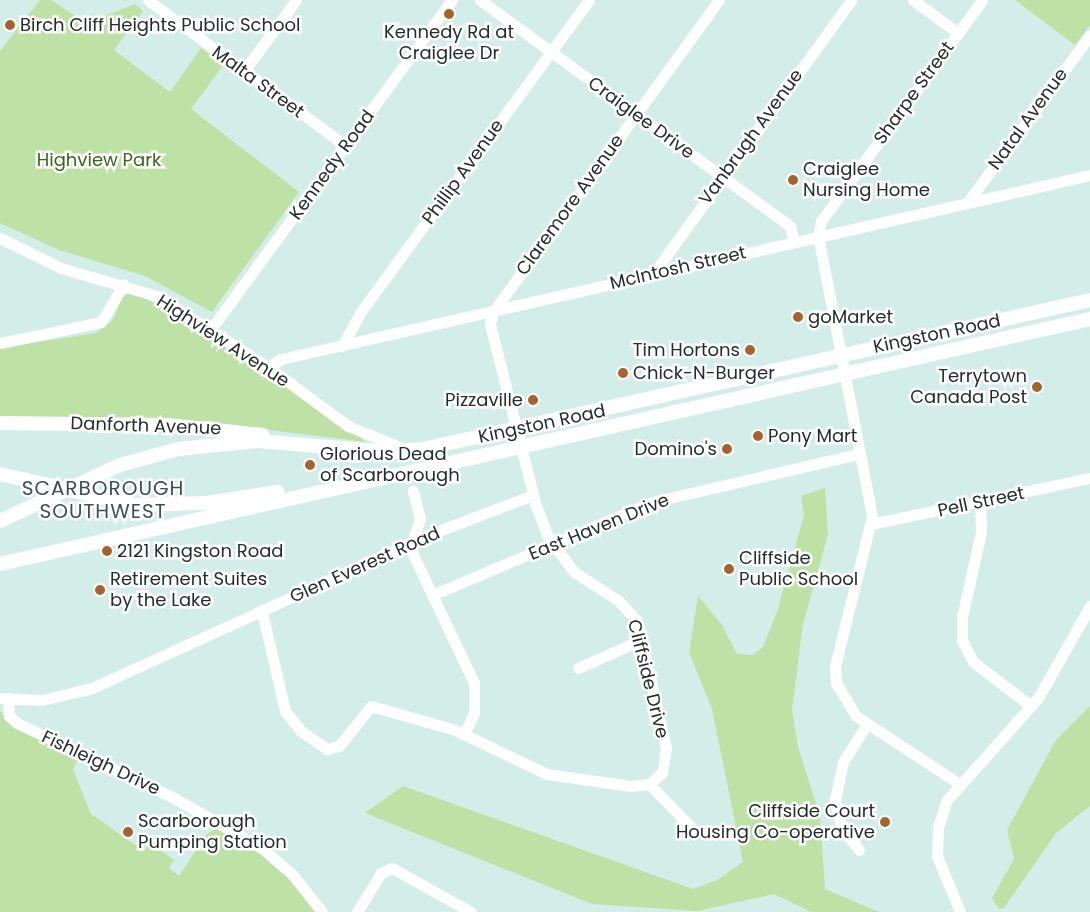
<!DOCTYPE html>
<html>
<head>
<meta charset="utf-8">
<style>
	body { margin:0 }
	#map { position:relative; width:1090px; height:912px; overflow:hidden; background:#d3eee9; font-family:Poppins,sans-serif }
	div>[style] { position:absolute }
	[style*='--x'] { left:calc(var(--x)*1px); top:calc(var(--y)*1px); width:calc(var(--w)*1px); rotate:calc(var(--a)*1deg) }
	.green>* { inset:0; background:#bee1a6 }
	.minor>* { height:11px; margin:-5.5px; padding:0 5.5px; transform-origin:5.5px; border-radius:5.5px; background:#fff }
	.major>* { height:14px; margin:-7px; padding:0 7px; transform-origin:7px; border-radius:7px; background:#fff }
	.dots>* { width:14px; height:14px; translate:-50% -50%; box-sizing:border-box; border:2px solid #fff; border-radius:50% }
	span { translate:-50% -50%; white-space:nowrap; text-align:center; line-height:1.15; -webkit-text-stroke:5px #fff; paint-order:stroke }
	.poi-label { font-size:18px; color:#232d2b }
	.left { translate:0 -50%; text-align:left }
	.right { translate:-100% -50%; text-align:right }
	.street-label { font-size:18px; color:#232d2b }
	.park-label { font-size:18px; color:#3d611b }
	.quarter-label { font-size:20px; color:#3a514d; letter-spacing:1px }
</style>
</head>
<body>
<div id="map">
	<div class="green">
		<div style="clip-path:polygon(40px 0,51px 0,86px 23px,135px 4px,143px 11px,114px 50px,170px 92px,201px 48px,224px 64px,191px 109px,299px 192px,212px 312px,145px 276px,59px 250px,0 223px,0 51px)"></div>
		<div style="clip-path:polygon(1015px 0,1090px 0,1090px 25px,1075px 45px)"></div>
		<div style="clip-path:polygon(132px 292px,189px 321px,247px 363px,263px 368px,366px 442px,196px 421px,0 417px,0 348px,96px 333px,113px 320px,122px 297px)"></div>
		<div style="clip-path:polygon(825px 488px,828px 535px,803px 624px,792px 710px,798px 747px,820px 816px,825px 889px,879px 912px,811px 912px,774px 894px,697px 911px,592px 904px,365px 813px,403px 786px,693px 889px,717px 880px,743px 862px,712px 709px,689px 652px,698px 596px,722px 625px,737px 654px,753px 655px,763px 647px,778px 609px,804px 515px,801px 496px)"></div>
		<div style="clip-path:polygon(1090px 706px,1090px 806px,1056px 833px,1004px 908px,999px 909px,992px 898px,1014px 859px,1007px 830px,1056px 740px)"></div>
		<div style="clip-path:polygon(0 710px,10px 725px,78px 757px,73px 770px,91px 814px,144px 851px,150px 842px,174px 860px,169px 868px,179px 876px,207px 834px,218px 828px,255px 849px,288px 877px,316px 912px,0 912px)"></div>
	</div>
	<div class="minor">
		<div style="--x:148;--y:0;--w:246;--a:36.4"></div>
		<div style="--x:480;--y:0;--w:384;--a:36.1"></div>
		<div style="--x:790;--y:226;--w:16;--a:76"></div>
		<div style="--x:913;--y:0;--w:56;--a:36.3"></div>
		<div style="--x:244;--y:71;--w:88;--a:-53.8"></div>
		<div style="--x:967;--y:203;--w:208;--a:-53.8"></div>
		<div style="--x:0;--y:238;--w:68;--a:26.2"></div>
		<div style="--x:61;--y:268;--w:100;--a:16.3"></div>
		<div style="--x:157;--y:296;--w:132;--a:32.6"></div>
		<div style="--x:268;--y:367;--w:99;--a:36.4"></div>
		<div style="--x:348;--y:426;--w:58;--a:22.2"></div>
		<div style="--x:653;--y:274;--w:338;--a:-54.1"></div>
		<div style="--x:211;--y:329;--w:408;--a:-53.8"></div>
		<div style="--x:0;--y:343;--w:103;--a:-11.7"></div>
		<div style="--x:101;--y:322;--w:44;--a:-58.8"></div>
		<div style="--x:342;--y:346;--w:41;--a:-60.9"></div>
		<div style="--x:362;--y:310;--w:384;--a:-53.8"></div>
		<div style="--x:268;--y:367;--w:15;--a:-32"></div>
		<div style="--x:281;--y:359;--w:830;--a:-12.81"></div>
		<div style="--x:980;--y:502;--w:30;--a:88"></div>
		<div style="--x:981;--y:532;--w:87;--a:102.6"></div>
		<div style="--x:962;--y:617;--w:23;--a:90"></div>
		<div style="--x:962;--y:640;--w:25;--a:63"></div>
		<div style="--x:973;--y:662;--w:73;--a:37.2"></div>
		<div style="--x:871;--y:524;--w:224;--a:-11.9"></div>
		<div style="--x:411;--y:545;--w:28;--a:-71"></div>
		<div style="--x:420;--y:519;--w:29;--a:-104"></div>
		<div style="--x:409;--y:546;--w:152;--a:64.6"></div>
		<div style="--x:474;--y:683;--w:30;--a:90"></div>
		<div style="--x:474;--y:713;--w:23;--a:115"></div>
		<div style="--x:432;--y:595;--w:239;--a:-22.9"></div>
		<div style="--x:652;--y:502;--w:212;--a:-13.1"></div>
		<div style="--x:262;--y:612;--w:102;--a:76.9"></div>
		<div style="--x:285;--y:711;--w:26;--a:51"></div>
		<div style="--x:301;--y:731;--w:32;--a:35"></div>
		<div style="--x:327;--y:749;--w:12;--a:-14"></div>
		<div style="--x:339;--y:746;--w:51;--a:-51.3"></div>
		<div style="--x:371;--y:706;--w:87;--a:15.9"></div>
		<div style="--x:455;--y:730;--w:102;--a:25.6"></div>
		<div style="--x:547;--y:774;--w:85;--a:8.1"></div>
		<div style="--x:631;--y:786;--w:18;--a:-6"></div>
		<div style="--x:649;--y:784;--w:17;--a:-40"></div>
		<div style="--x:662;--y:773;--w:25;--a:-81"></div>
		<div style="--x:666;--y:748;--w:130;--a:-102.9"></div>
		<div style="--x:637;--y:621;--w:27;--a:-132"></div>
		<div style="--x:619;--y:601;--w:54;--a:-147.2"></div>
		<div style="--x:574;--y:572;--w:44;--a:-126.6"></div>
		<div style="--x:548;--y:537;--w:33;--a:-111"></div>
		<div style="--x:536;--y:506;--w:188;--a:-104.2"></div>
		<div style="--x:490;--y:324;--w:12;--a:-76"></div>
		<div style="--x:493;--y:312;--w:385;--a:-54.1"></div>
		<div style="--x:578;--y:668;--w:69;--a:-24"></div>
		<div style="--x:0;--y:698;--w:42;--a:2.7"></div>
		<div style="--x:42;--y:700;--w:51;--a:-13.5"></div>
		<div style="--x:92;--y:688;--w:369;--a:-24.5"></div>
		<div style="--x:428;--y:535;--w:112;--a:-20.9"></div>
		<div style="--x:8;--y:699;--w:17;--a:87"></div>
		<div style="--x:9;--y:716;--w:11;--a:41"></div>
		<div style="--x:17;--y:723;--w:176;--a:25.5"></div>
		<div style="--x:176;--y:799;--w:100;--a:29.9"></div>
		<div style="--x:263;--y:849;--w:38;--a:41"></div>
		<div style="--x:292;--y:874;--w:48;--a:51.7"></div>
		<div style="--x:958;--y:783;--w:122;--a:-146.7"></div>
		<div style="--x:856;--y:716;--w:39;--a:-121"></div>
		<div style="--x:836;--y:683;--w:17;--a:-93"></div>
		<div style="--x:835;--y:666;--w:154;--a:-76.1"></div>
		<div style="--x:872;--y:516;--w:285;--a:-100.9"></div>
		<div style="--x:818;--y:236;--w:15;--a:-79"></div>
		<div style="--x:821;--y:221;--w:273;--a:-53.9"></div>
		<div style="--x:649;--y:784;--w:62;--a:45.7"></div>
		<div style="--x:859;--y:850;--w:28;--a:-129"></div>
		<div style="--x:841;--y:828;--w:29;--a:-102"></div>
		<div style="--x:835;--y:800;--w:39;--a:-78"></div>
		<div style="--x:843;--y:762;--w:45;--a:-57.7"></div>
		<div style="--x:357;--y:912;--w:46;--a:-58.4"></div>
		<div style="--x:381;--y:873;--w:12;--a:-24"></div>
		<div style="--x:392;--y:868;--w:90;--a:29.1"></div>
		<div style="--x:960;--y:912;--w:61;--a:-112.3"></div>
		<div style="--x:937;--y:856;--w:29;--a:-88"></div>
		<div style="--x:938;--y:827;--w:28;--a:-72"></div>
		<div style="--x:947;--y:800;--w:137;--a:-48.3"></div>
		<div style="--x:1038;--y:698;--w:106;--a:-60.5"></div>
	</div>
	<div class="major">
		<div style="--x:0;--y:423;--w:167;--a:0.7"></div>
		<div style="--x:167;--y:425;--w:96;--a:6"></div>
		<div style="--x:0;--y:474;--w:139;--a:12.9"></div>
		<div style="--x:135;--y:505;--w:72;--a:-1.6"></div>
		<div style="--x:207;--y:503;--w:71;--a:-8.9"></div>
		<div style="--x:0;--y:521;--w:132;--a:-25"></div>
		<div style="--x:120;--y:465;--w:60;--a:-15.4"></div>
		<div style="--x:178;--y:449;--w:80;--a:-5.7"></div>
		<div style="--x:258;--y:441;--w:131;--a:4.8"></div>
		<div style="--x:389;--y:452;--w:34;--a:-5"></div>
		<div style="--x:423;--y:449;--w:683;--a:-12.59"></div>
		<div style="--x:0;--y:564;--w:1117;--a:-12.67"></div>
	</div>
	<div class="dots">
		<div style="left:449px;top:14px;background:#a66330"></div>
		<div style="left:10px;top:25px;background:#a66330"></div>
		<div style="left:793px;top:180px;background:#a66330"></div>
		<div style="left:798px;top:317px;background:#a66330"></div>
		<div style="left:750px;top:350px;background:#a66330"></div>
		<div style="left:623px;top:373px;background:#a66330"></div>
		<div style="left:1037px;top:387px;background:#a66330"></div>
		<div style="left:533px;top:400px;background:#a66330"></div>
		<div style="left:758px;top:436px;background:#a66330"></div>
		<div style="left:727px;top:449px;background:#a66330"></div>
		<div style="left:310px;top:465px;background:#a66330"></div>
		<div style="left:107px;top:551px;background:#a66330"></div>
		<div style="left:729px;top:569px;background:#a66330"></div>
		<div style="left:100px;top:590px;background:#a66330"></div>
		<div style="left:885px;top:822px;background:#a66330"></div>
		<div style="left:128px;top:832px;background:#a66330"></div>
	</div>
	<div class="poi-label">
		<span class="left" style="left:20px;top:25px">Birch Cliff Heights Public School</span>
		<span style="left:449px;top:43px">Kennedy Rd at<br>Craiglee Dr</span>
		<span class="left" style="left:803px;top:180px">Craiglee<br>Nursing Home</span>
		<span class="left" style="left:808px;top:317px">goMarket</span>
		<span class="right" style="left:740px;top:350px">Tim Hortons</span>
		<span class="left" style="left:633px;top:373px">Chick-N-Burger</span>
		<span class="right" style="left:1027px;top:387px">Terrytown<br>Canada Post</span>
		<span class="right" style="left:523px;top:400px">Pizzaville</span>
		<span class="left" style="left:768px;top:436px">Pony Mart</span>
		<span class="right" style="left:717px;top:449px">Domino's</span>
		<span class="left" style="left:320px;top:465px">Glorious Dead<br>of Scarborough</span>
		<span class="left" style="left:117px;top:551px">2121 Kingston Road</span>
		<span class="left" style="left:739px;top:569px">Cliffside<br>Public School</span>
		<span class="left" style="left:110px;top:590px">Retirement Suites<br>by the Lake</span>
		<span class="right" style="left:875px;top:822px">Cliffside Court<br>Housing Co-operative</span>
		<span class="left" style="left:138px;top:832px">Scarborough<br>Pumping Station</span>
	</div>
	<div class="street-label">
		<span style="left:258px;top:82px;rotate:36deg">Malta Street</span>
		<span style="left:914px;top:93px;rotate:-54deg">Sharpe Street</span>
		<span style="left:641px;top:118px;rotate:36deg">Craiglee Drive</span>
		<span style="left:1028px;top:119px;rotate:-54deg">Natal Avenue</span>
		<span style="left:751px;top:137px;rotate:-54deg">Vanbrugh Avenue</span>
		<span style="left:332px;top:165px;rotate:-54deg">Kennedy Road</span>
		<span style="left:463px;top:172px;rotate:-54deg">Phillip Avenue</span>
		<span style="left:570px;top:205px;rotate:-54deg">Claremore Avenue</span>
		<span style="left:678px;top:268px;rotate:-13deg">McIntosh Street</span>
		<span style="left:937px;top:334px;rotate:-12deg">Kingston Road</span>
		<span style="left:223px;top:341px;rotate:33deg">Highview Avenue</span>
		<span style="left:542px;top:424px;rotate:-12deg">Kingston Road</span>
		<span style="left:146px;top:426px;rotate:2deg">Danforth Avenue</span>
		<span style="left:981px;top:502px;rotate:-12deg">Pell Street</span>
		<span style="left:599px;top:527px;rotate:-22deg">East Haven Drive</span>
		<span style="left:365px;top:565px;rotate:-24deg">Glen Everest Road</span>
		<span style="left:648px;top:679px;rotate:76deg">Cliffside Drive</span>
		<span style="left:101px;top:763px;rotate:25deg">Fishleigh Drive</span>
	</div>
	<div class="park-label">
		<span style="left:99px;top:160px">Highview Park</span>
	</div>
	<div class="quarter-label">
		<span style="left:103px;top:500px">SCARBOROUGH<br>SOUTHWEST</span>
	</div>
</div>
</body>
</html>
